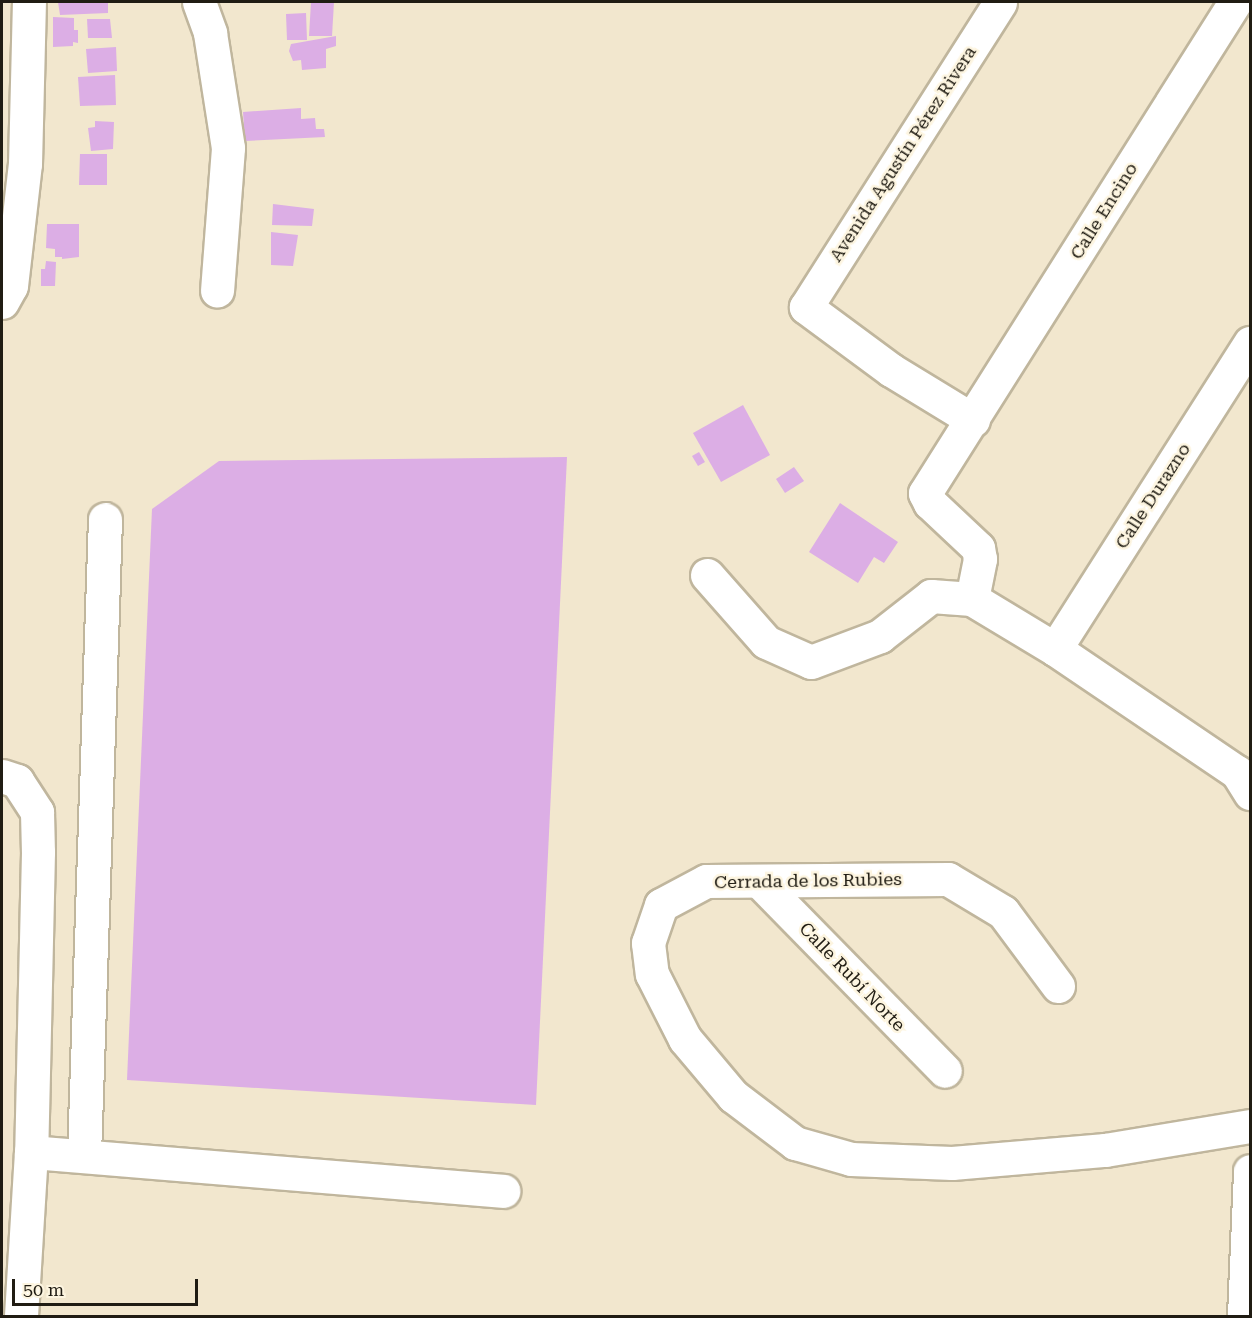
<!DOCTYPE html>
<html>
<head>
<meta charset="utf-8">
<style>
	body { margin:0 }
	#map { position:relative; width:1252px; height:1318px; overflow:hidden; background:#f2e7ce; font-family:"Roboto Serif",serif }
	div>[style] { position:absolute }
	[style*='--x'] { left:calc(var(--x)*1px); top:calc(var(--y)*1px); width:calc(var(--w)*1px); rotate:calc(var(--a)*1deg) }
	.building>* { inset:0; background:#dcaee5 }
	.roads { filter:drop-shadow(2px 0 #c0b69d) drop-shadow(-2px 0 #c0b69d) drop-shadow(0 2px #c0b69d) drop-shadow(0 -2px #c0b69d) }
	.minor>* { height:33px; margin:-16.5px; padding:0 16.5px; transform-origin:16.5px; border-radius:16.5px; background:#fff }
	span { translate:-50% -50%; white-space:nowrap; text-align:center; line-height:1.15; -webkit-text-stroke:5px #fdf5e0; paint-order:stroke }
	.street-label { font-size:18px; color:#201c13 }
	.frame { position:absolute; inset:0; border:3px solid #201c13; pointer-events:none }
	.scale { position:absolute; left:12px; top:1279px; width:186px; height:27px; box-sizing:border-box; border:3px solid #201c13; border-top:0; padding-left:8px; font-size:18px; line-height:21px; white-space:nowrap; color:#201c13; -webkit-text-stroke:4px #fdf5e0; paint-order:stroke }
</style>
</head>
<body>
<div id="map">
	<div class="building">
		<div style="clip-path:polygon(58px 2px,108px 2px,108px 13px,60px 15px)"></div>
		<div style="clip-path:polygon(311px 2px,334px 2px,332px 36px,309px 36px)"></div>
		<div style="clip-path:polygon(306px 13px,307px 40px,287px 40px,286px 14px)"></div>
		<div style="clip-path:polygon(53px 17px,74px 18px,74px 30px,78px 30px,78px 43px,73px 42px,73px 46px,53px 47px)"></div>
		<div style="clip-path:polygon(87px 19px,110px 19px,112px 38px,88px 38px)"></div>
		<div style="clip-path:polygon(336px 36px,336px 46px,326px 49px,326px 68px,302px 70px,301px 60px,293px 61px,289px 51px,291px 44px)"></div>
		<div style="clip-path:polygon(116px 47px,117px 71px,88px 73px,86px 49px)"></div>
		<div style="clip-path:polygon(115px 75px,116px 105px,80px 106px,78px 77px)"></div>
		<div style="clip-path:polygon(301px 108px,301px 119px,315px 118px,316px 129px,324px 129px,325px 137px,245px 141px,243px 112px)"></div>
		<div style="clip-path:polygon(95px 121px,114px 122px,113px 149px,91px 151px,88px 128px,95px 127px)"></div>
		<div style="clip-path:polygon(80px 154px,107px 154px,107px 185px,79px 185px)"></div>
		<div style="clip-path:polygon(273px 204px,314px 209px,312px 226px,272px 225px)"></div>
		<div style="clip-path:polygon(47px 224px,79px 224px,79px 257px,62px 259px,62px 257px,55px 257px,55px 249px,46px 248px)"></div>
		<div style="clip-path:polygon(271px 232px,298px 235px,293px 266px,271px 265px)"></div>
		<div style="clip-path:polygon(46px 261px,56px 262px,55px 286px,41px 286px,41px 269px,45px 269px)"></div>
		<div style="clip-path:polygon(743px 405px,770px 455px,721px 482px,693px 433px)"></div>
		<div style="clip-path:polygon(699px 452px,705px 462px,698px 466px,692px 456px)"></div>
		<div style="clip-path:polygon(567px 457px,536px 1105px,127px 1080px,152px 509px,219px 461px)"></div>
		<div style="clip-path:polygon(794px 467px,804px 481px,785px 493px,776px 479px)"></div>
		<div style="clip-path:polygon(840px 503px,898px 542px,884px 563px,874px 557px,858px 583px,809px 552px)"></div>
	</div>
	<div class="roads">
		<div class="minor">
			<div style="--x:199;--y:2;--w:33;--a:70"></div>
			<div style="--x:210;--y:33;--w:116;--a:81.1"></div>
			<div style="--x:228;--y:148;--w:143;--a:94.4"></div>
			<div style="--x:2;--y:302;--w:18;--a:-61"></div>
			<div style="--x:11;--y:286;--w:123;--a:-83.5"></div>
			<div style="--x:25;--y:164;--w:162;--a:-88.6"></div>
			<div style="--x:973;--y:420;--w:96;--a:-148.6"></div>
			<div style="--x:891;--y:370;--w:106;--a:-143.5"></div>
			<div style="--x:806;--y:307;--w:361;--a:-57.5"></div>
			<div style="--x:707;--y:575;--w:89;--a:48.6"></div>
			<div style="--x:766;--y:642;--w:49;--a:24"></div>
			<div style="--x:811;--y:662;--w:74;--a:-20.6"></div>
			<div style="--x:880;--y:636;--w:65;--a:-38.1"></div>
			<div style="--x:931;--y:596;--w:41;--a:4.2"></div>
			<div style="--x:972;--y:599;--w:97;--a:31.1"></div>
			<div style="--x:1055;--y:649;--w:220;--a:34.1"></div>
			<div style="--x:1237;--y:772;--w:25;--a:58"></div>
			<div style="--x:972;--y:599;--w:41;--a:-78.7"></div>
			<div style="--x:980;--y:559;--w:11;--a:-100"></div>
			<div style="--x:978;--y:548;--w:66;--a:-136.8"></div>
			<div style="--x:930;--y:503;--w:11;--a:-117"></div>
			<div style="--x:925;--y:493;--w:581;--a:-57.73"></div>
			<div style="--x:1055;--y:649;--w:363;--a:-57.5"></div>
			<div style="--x:2;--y:776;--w:16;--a:18"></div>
			<div style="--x:17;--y:781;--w:37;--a:57"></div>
			<div style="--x:37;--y:812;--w:40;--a:88.6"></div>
			<div style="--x:38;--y:852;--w:300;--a:91.3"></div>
			<div style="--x:31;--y:1152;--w:164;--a:93.5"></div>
			<div style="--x:760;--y:882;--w:264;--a:45.6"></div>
			<div style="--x:1058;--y:986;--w:92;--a:-126.6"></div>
			<div style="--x:1003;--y:912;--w:64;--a:-149"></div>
			<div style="--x:948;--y:879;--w:242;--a:179.5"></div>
			<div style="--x:706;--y:881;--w:51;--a:151.9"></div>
			<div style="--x:661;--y:905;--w:40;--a:108.9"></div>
			<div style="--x:648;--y:943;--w:31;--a:83"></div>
			<div style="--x:652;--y:974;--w:73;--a:63.1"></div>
			<div style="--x:685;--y:1039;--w:75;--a:49.9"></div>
			<div style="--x:733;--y:1096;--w:78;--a:37.2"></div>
			<div style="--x:795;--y:1143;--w:58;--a:15.9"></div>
			<div style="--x:851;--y:1159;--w:101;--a:2.3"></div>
			<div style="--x:952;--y:1163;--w:154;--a:-4.9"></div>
			<div style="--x:1105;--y:1150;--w:147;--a:-9.4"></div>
			<div style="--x:31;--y:1152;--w:474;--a:4.7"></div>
			<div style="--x:84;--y:1155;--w:636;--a:-88.11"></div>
			<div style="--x:1244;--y:1316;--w:145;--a:-87.6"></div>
		</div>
	</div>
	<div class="street-label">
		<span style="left:903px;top:154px;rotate:-57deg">Avenida Agustín Pérez Rivera</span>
		<span style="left:1104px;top:211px;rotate:-58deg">Calle Encino</span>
		<span style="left:1153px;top:496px;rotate:-57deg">Calle Durazno</span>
		<span style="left:808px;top:881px;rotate:-1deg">Cerrada de los Rubies</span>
		<span style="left:852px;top:977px;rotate:46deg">Calle Rubí Norte</span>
	</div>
	<div class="frame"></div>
	<div class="scale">50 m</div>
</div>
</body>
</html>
